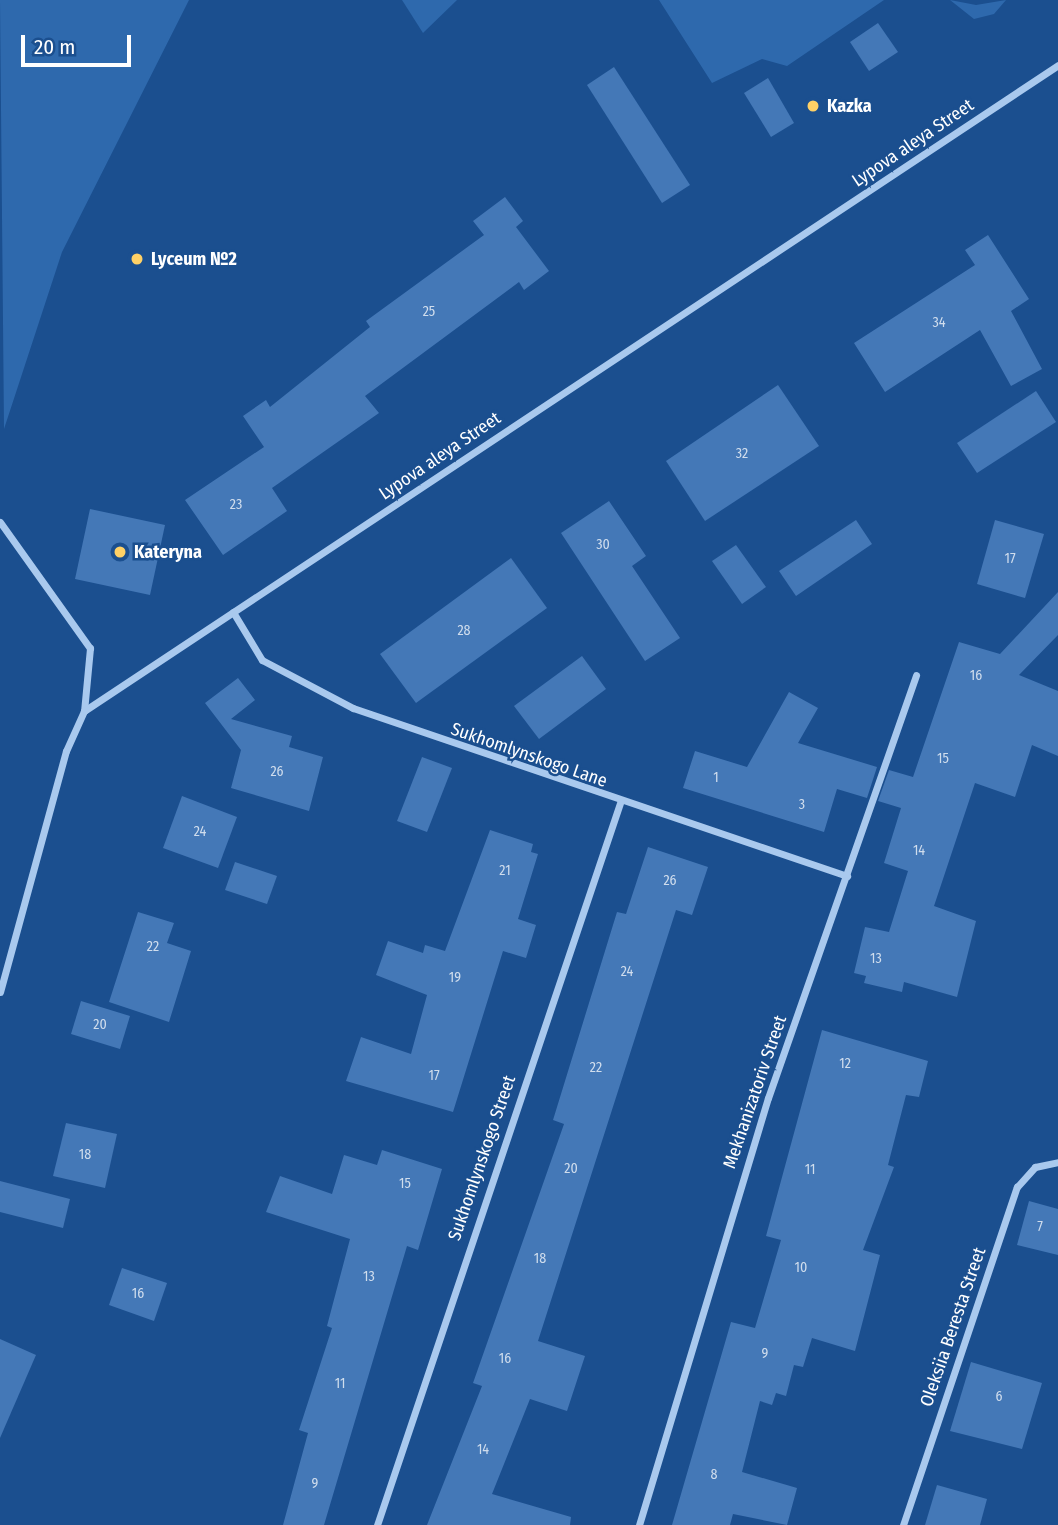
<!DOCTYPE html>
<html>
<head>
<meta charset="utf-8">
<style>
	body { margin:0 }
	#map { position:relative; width:1058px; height:1525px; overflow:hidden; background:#1b4f8f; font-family:"Fira Sans Condensed",sans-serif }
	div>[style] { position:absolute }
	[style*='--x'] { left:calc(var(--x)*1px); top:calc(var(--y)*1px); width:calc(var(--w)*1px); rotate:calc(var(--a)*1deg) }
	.green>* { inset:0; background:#2e69ad }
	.building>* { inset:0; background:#4478b7 }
	.street>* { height:7px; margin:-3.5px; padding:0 3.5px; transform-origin:3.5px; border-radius:3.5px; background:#a9c9ee }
	.dots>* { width:19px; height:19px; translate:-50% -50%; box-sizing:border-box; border:4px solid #1b4f8f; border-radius:50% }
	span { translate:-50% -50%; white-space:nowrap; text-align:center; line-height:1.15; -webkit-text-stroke:5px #1b4f8f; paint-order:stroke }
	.number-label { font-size:14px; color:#d0dded }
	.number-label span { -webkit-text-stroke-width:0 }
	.poi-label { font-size:18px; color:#fff; font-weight:700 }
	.left { translate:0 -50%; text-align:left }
	.street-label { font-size:18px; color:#fff }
	.scale { position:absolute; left:21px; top:35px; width:110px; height:32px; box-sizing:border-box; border:4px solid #fff; border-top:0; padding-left:9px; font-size:21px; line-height:24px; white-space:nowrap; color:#fff; -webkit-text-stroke:5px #1b4f8f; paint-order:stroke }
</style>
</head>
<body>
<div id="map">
	<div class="green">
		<div style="clip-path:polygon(0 0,189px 0,62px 252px,4px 429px)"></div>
		<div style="clip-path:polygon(402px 0,457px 0,423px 33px)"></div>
		<div style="clip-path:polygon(659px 0,884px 0,787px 66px,762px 59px,712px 83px)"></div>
		<div style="clip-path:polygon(950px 0,976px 5px,1006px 0,994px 14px,974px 19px)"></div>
	</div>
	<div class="building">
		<div style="clip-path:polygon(878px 23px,898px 52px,869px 71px,850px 42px)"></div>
		<div style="clip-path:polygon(614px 67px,690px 185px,662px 203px,587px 85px)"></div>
		<div style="clip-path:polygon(768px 78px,794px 123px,771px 137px,744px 93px)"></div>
		<div style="clip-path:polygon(505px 197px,523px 221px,516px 227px,549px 271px,524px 290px,519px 282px,365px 396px,379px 413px,272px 488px,287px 511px,223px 555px,185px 500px,264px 447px,243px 416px,266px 400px,270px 407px,370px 327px,366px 321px,484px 235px,473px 221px)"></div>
		<div style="clip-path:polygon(988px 235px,1029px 299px,1011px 311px,1042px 369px,1011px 386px,980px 330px,885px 392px,854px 343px,975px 265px,965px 250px)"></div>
		<div style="clip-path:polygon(778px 385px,819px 446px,705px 521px,666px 461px)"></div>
		<div style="clip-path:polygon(1036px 391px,1056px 422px,977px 473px,957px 443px)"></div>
		<div style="clip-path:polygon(609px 501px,646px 556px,632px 566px,680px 638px,645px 661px,561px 533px)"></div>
		<div style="clip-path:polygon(90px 509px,165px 525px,150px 595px,75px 579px)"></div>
		<div style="clip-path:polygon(856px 520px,872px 544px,796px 596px,779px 571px)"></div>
		<div style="clip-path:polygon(995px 520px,1044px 534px,1025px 598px,977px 584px)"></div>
		<div style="clip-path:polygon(736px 545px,766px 587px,742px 604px,712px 561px)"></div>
		<div style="clip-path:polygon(511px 558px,547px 608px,416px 703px,380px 654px)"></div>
		<div style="clip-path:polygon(1058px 592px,1058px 635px,1019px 675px,1058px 691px,1058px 756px,1032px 745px,1015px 797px,975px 783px,934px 906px,976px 921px,957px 997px,904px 982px,902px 992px,864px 983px,866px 976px,854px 973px,865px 927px,889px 932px,908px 871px,884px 863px,901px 808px,878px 801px,889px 770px,913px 777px,959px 642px,1000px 654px)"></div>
		<div style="clip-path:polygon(582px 656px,606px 689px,539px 739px,514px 706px)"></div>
		<div style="clip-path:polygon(238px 678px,255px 700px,231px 719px,292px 736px,289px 747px,323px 757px,309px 811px,231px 788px,241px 750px,205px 703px)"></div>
		<div style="clip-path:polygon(789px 692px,818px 708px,798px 743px,877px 767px,867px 798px,837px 789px,824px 832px,683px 788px,695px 751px,747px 767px)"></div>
		<div style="clip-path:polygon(422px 757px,452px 768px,427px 832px,397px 821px)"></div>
		<div style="clip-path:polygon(182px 796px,237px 817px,218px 868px,163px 848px)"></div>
		<div style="clip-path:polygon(490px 830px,533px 844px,531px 852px,538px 854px,518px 919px,536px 925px,526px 958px,503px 951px,453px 1112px,346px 1081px,361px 1037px,411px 1054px,427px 995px,376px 975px,388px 941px,423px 953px,425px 945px,445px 951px)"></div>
		<div style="clip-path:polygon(648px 847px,708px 867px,692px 915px,676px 910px,538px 1341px,585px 1356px,567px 1411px,530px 1399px,492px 1494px,571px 1517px,570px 1525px,427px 1525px,482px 1386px,473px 1383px,564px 1124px,553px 1120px,617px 912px,626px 914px)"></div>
		<div style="clip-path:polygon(235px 862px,277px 876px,267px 904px,225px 890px)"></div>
		<div style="clip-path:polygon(138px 912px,174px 923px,167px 943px,191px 951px,169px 1022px,109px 1002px)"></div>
		<div style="clip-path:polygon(81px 1001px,130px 1016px,120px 1049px,71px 1034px)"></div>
		<div style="clip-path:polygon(822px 1030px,928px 1061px,919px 1097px,906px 1095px,888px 1165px,894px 1167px,863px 1250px,880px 1255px,855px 1351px,812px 1338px,803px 1367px,794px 1365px,786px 1396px,776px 1393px,772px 1405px,760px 1401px,742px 1472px,797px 1488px,787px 1525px,733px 1514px,730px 1525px,672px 1525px,731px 1322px,755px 1328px,781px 1240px,766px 1236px)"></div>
		<div style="clip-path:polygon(66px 1123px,117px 1134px,105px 1188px,53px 1176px)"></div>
		<div style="clip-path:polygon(382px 1150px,442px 1169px,418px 1250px,407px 1246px,324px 1525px,283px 1525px,308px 1433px,299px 1430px,332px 1328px,327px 1326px,350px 1239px,266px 1212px,280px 1176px,332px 1194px,344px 1155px,377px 1165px)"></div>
		<div style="clip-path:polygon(0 1181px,70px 1199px,63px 1228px,0 1212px)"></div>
		<div style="clip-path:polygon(1029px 1201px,1058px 1209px,1058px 1255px,1017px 1245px)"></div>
		<div style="clip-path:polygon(122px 1268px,167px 1283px,154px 1321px,109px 1305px)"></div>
		<div style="clip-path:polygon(0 1339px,36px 1355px,0 1438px)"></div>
		<div style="clip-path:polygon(971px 1362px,1042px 1383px,1022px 1449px,950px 1431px)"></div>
		<div style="clip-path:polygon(937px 1485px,987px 1499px,980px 1525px,925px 1525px)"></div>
	</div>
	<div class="street">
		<div style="--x:0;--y:522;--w:155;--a:54.5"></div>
		<div style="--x:90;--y:648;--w:63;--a:95.4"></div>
		<div style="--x:233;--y:612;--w:56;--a:58.9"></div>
		<div style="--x:262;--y:660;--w:103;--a:27.8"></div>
		<div style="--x:353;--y:708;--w:522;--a:18.78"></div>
		<div style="--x:0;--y:992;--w:250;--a:-74.7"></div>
		<div style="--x:66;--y:751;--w:44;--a:-65.8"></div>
		<div style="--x:84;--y:711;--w:1169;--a:-33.55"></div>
		<div style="--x:377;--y:1525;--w:762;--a:-71.4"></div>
		<div style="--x:639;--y:1525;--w:446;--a:-73.2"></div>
		<div style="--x:768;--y:1098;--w:448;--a:-70.7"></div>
		<div style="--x:903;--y:1525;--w:357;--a:-71.4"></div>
		<div style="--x:1017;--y:1187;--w:27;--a:-48"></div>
		<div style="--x:1035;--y:1167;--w:24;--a:-12"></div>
	</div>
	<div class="dots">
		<div style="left:813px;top:106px;background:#ffd166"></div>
		<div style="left:137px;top:259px;background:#ffd166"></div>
		<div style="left:120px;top:552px;background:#ffd166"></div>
	</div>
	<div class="number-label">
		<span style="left:429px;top:312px">25</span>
		<span style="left:939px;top:323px">34</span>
		<span style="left:742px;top:454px">32</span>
		<span style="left:236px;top:505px">23</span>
		<span style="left:603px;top:545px">30</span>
		<span style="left:1010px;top:559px">17</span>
		<span style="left:464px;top:631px">28</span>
		<span style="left:976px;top:676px">16</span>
		<span style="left:943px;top:759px">15</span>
		<span style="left:277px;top:772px">26</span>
		<span style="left:716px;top:778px">1</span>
		<span style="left:802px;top:805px">3</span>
		<span style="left:200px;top:832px">24</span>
		<span style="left:919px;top:851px">14</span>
		<span style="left:505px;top:871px">21</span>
		<span style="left:670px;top:881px">26</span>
		<span style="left:153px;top:947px">22</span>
		<span style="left:876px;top:959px">13</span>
		<span style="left:627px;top:972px">24</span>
		<span style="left:455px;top:978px">19</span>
		<span style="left:100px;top:1025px">20</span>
		<span style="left:845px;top:1064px">12</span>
		<span style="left:596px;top:1068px">22</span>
		<span style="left:434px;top:1076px">17</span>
		<span style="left:85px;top:1155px">18</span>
		<span style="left:571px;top:1169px">20</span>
		<span style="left:810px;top:1170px">11</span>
		<span style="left:405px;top:1184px">15</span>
		<span style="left:1040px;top:1227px">7</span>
		<span style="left:540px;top:1259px">18</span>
		<span style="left:801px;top:1268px">10</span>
		<span style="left:369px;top:1277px">13</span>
		<span style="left:138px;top:1294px">16</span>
		<span style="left:765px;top:1354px">9</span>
		<span style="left:505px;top:1359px">16</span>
		<span style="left:340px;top:1384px">11</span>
		<span style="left:999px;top:1397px">6</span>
		<span style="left:483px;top:1450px">14</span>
		<span style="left:714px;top:1475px">8</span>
		<span style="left:315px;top:1484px">9</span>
	</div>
	<div class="poi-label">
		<span class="left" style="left:827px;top:106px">Kazka</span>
		<span class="left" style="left:151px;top:259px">Lyceum №2</span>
		<span class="left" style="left:134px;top:552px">Kateryna</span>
	</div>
	<div class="street-label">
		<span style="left:913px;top:143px;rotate:-34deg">Lypova aleya Street</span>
		<span style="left:440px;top:456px;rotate:-34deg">Lypova aleya Street</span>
		<span style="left:529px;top:755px;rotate:19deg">Sukhomlynskogo Lane</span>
		<span style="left:755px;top:1092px;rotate:-71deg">Mekhanizatoriv Street</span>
		<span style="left:482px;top:1158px;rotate:-71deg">Sukhomlynskogo Street</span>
		<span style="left:953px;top:1327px;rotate:-71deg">Oleksiia Beresta Street</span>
	</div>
	<div class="scale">20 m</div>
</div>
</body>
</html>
